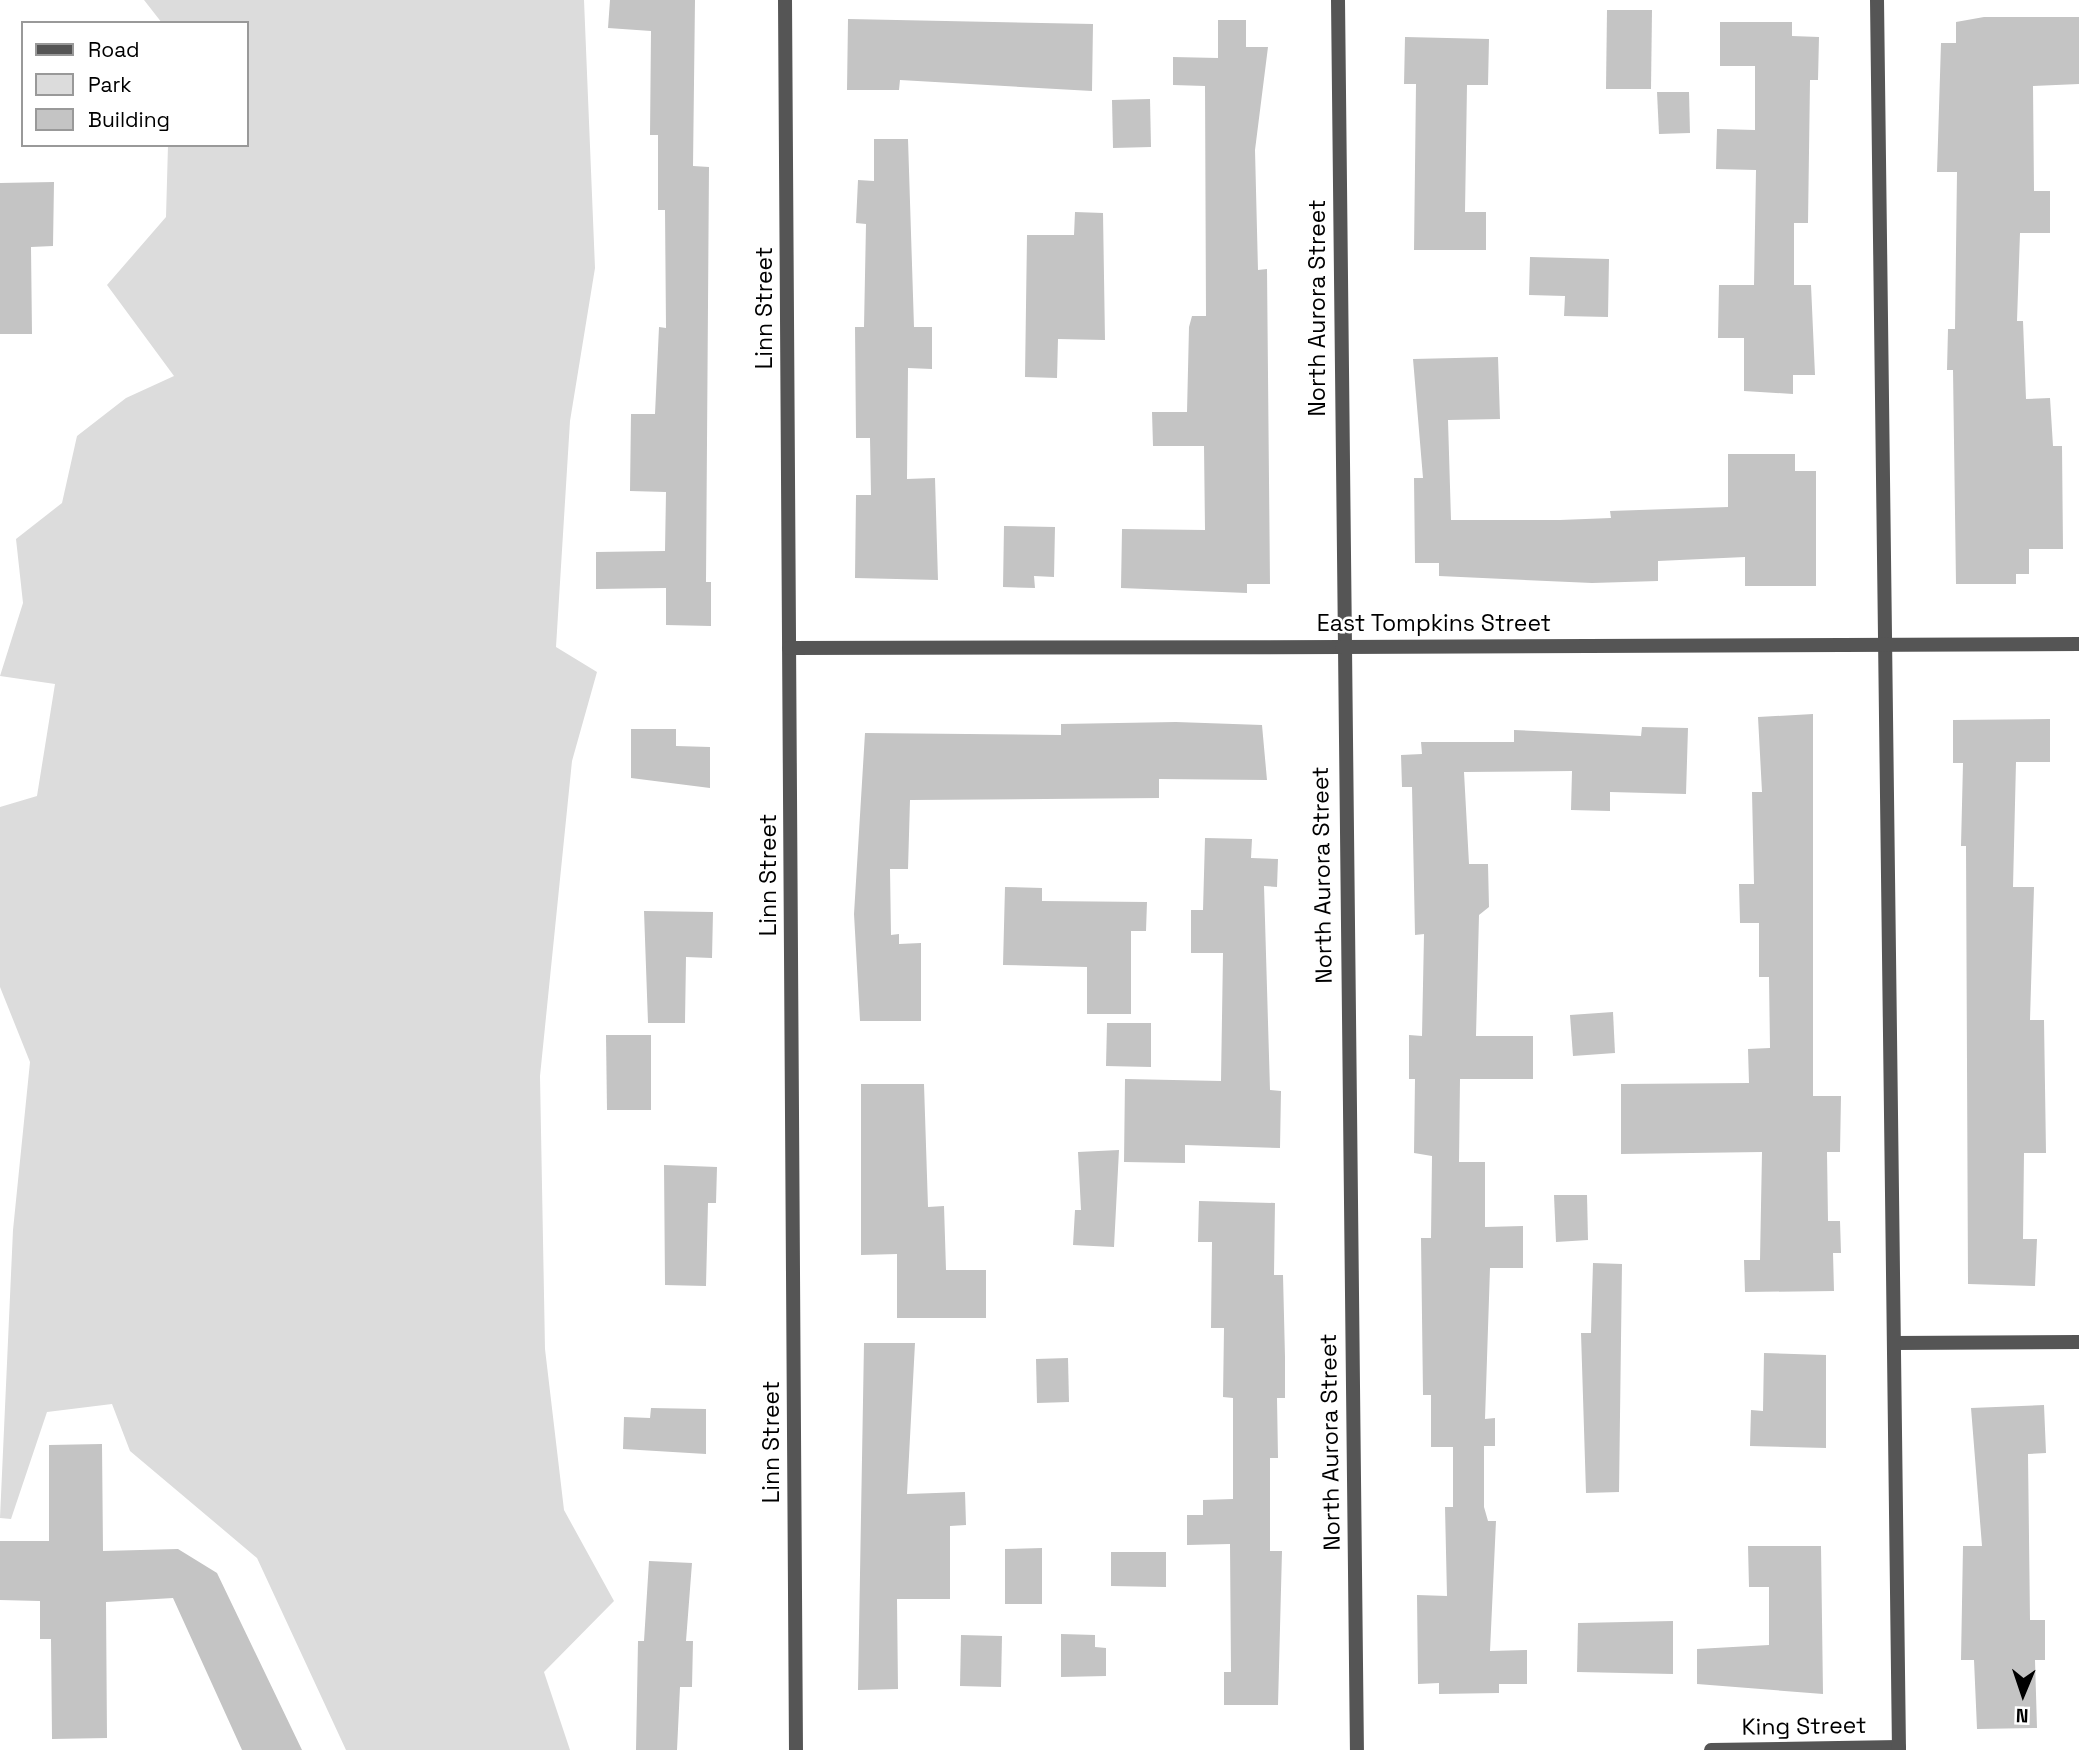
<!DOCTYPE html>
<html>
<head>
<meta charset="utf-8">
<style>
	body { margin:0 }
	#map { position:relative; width:2079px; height:1750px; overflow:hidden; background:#fff; font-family:"Space Grotesk",sans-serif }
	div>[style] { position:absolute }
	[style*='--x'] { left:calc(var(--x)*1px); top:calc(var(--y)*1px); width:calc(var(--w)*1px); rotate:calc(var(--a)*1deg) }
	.green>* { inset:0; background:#dcdcdc }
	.building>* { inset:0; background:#c4c4c4 }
	.minor>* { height:14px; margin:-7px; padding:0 7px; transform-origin:7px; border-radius:7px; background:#555 }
	.tertiary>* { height:14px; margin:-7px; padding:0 7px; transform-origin:7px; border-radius:7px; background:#555 }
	span { translate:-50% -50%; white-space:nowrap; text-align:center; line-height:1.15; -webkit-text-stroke:5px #fff; paint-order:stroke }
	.street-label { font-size:23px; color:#000 }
	.legend { position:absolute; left:21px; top:21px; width:228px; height:126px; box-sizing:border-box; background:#fff; border:2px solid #999; margin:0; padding:9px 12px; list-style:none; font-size:21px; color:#000 }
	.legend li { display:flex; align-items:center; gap:14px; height:35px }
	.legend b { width:35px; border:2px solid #999 }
	.north { position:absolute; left:1988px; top:1659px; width:70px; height:70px; -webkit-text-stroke:5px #fff; paint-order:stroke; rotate:182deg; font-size:19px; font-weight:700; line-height:28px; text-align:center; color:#000 }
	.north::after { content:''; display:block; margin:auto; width:24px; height:32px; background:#000; clip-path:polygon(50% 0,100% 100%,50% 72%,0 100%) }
</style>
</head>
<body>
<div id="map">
	<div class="green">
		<div style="clip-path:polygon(144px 0,584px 0,595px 268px,570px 421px,556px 647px,597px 672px,572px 761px,540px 1076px,545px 1349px,564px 1510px,614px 1601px,544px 1672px,570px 1750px,346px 1750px,257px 1558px,130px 1451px,112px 1404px,47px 1412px,11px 1519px,0 1518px,13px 1230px,30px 1062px,0 987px,0 807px,37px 796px,55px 684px,0 676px,23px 603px,16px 539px,62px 503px,77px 436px,126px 398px,174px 376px,107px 285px,166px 217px,168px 145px,247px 145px,247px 23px,162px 23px)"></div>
	</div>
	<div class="building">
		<div style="clip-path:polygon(610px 0,695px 0,693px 166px,709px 167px,706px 582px,711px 582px,711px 626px,666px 625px,666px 588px,596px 589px,596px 552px,665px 551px,666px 492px,630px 491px,631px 414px,655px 414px,659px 327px,666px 328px,665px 210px,658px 210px,658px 135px,650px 135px,651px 31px,608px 28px)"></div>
		<div style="clip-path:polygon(1607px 10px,1652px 10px,1651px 89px,1606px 89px)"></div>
		<div style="clip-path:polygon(1984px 17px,2079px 17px,2079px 84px,2033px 86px,2034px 191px,2050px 191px,2050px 233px,2020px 233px,2017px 321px,2023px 321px,2026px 399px,2050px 398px,2053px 446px,2062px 446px,2063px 549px,2029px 549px,2029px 574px,2016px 574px,2016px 584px,1956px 584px,1953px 370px,1947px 370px,1948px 329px,1955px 329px,1957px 172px,1937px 172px,1941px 43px,1956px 43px,1956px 22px)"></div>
		<div style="clip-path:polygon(848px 19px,1093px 24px,1092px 91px,900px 80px,899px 90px,847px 90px)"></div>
		<div style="clip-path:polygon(1218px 20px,1246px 20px,1246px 47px,1268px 47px,1255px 150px,1258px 270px,1267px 269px,1270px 584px,1247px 584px,1247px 593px,1121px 588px,1122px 529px,1205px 530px,1204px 446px,1153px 446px,1152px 412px,1187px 412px,1189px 327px,1192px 316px,1206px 316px,1205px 86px,1173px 85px,1173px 57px,1218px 58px)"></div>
		<div style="clip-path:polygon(1720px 22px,1792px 22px,1792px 36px,1819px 37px,1818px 80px,1810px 80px,1808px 223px,1794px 223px,1794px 285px,1811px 285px,1815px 375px,1793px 375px,1793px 394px,1744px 391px,1744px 338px,1718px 338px,1719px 285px,1754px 285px,1756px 170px,1716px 169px,1717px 129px,1755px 130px,1755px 66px,1720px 66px)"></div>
		<div style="clip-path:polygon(1405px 37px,1489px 39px,1488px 85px,1467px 85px,1465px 212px,1486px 212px,1486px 250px,1414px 250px,1416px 84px,1404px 84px)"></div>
		<div style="clip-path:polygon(1657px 92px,1689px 92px,1690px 133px,1659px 134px)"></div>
		<div style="clip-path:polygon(1150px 99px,1151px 147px,1113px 148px,1112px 100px)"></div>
		<div style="clip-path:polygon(874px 139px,908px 139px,914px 327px,932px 327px,932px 369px,908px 368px,907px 479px,935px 478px,938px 580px,855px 578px,856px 495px,871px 495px,870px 438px,856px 438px,855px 327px,864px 327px,866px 224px,856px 223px,858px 180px,874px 181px)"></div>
		<div style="clip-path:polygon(54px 182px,53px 246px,31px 247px,32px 334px,0 334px,0 183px)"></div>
		<div style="clip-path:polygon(1075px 212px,1103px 213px,1105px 340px,1058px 339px,1057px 378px,1025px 377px,1027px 235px,1074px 235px)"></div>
		<div style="clip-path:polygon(1530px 257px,1609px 259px,1608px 317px,1564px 316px,1565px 296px,1529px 295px)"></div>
		<div style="clip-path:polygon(1498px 357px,1500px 419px,1448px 420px,1451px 520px,1560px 520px,1611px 518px,1610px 511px,1728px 507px,1728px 454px,1795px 454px,1795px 471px,1816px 471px,1816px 586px,1745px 586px,1745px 557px,1658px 561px,1658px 581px,1592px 583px,1439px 576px,1439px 563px,1415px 563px,1414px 478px,1423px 478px,1413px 359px)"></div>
		<div style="clip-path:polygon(1004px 526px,1055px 527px,1054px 577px,1034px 576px,1035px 588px,1003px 587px)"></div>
		<div style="clip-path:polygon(1813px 714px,1813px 1096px,1841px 1096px,1840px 1152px,1827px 1152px,1828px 1221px,1840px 1221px,1841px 1253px,1833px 1253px,1834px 1291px,1745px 1292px,1744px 1260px,1760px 1260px,1762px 1152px,1621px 1154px,1621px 1084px,1749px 1083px,1748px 1049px,1770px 1048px,1769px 977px,1759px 977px,1759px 923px,1740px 923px,1739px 884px,1754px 884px,1752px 792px,1762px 792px,1758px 717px)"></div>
		<div style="clip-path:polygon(2050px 719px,2050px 762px,2016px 762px,2013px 887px,2034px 887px,2030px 1020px,2044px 1020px,2046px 1153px,2024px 1153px,2023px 1239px,2037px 1239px,2035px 1286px,1968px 1284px,1966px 846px,1961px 846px,1963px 763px,1953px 763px,1953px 720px)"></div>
		<div style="clip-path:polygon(1176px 722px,1262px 725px,1267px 780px,1159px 779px,1159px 798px,910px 800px,908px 869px,890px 869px,891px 935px,899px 934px,899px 944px,921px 943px,921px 1021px,860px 1021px,854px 914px,865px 733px,1061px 735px,1061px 724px)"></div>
		<div style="clip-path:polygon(1642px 727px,1688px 728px,1686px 794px,1610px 792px,1610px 811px,1571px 810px,1572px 771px,1464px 772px,1469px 864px,1488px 864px,1489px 907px,1479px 915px,1476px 1036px,1533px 1036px,1533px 1079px,1460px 1079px,1459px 1162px,1485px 1162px,1485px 1227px,1523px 1226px,1523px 1268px,1490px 1268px,1485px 1419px,1495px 1418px,1495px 1446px,1484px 1446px,1484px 1507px,1488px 1521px,1496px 1521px,1490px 1651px,1527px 1650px,1527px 1684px,1499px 1684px,1499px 1693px,1439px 1694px,1439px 1683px,1418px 1684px,1417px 1595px,1447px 1596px,1445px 1507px,1453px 1507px,1453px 1447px,1431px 1447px,1431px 1395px,1423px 1395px,1421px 1238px,1431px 1238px,1432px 1156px,1414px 1153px,1415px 1079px,1409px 1079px,1409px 1035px,1422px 1036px,1424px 934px,1415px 935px,1412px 787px,1402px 787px,1401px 755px,1422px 754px,1421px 742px,1514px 742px,1514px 730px,1641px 736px)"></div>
		<div style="clip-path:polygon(631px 729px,676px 729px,676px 746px,710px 747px,710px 788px,631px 778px)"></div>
		<div style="clip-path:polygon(1205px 838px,1252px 839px,1251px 858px,1278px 859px,1277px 887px,1264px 886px,1270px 1090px,1281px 1091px,1280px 1148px,1185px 1145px,1185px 1163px,1124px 1162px,1125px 1079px,1221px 1081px,1223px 953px,1191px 953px,1191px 910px,1203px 910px)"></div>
		<div style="clip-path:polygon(1005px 887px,1042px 888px,1042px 901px,1147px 902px,1146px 931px,1131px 931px,1131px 1014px,1087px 1014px,1087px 967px,1003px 965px)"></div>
		<div style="clip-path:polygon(644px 911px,713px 912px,712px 958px,686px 957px,685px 1023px,648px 1023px)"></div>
		<div style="clip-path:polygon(1613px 1012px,1615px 1053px,1573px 1056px,1570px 1015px)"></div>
		<div style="clip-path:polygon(1107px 1023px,1151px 1023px,1151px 1067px,1106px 1066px)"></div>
		<div style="clip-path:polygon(606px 1035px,651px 1035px,651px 1110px,607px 1110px)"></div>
		<div style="clip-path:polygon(861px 1084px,924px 1084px,928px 1207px,944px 1206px,946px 1270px,986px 1270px,986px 1318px,897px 1318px,897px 1254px,861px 1255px)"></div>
		<div style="clip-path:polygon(1119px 1150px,1114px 1247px,1073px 1245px,1075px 1210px,1081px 1210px,1078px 1152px)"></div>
		<div style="clip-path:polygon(664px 1165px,717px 1167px,716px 1203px,708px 1203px,706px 1286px,665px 1285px)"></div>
		<div style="clip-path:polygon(1554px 1195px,1587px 1195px,1588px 1240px,1556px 1242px)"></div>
		<div style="clip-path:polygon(1199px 1201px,1275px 1203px,1274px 1275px,1283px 1275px,1285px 1357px,1285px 1398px,1277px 1398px,1278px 1458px,1270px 1458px,1270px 1551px,1282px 1551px,1278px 1705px,1224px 1705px,1224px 1672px,1231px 1672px,1230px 1544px,1187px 1545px,1187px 1515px,1203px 1515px,1203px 1500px,1233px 1499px,1233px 1398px,1223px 1397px,1224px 1328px,1211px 1328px,1212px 1242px,1198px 1242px)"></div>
		<div style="clip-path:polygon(1593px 1263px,1622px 1264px,1619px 1492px,1586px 1493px,1581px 1333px,1591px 1333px)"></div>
		<div style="clip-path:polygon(864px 1343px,915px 1343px,907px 1494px,965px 1492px,966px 1525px,950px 1526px,950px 1599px,897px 1599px,898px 1689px,858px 1690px)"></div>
		<div style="clip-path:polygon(1764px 1353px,1826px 1355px,1826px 1448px,1750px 1446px,1751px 1410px,1763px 1411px)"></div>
		<div style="clip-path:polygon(1068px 1358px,1069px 1402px,1037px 1403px,1036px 1359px)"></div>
		<div style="clip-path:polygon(2044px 1405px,2046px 1453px,2028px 1454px,2030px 1620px,2045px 1620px,2045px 1660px,2035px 1660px,2037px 1728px,1977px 1729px,1974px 1660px,1961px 1660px,1963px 1546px,1982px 1546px,1971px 1408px)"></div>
		<div style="clip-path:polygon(651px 1408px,706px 1409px,706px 1454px,623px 1449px,624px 1417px,650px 1418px)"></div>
		<div style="clip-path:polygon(102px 1444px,103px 1551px,178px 1549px,217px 1573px,302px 1750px,242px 1750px,173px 1598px,106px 1602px,107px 1738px,52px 1739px,51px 1639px,40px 1639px,40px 1601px,0 1600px,0 1541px,49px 1541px,49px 1445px)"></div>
		<div style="clip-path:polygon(1748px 1546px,1821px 1546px,1823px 1694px,1697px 1684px,1697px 1649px,1769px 1645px,1769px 1587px,1749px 1587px)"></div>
		<div style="clip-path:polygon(1042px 1548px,1042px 1604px,1005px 1604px,1005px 1549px)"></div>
		<div style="clip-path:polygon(1111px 1552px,1166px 1552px,1166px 1587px,1111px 1586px)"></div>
		<div style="clip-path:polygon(649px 1561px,692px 1563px,686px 1641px,693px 1641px,692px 1687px,680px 1687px,677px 1750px,636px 1750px,638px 1641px,644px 1641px)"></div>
		<div style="clip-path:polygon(1673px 1621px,1673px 1674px,1577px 1672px,1578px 1623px)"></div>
		<div style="clip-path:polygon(1061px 1634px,1095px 1635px,1095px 1647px,1106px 1648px,1106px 1676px,1061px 1677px)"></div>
		<div style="clip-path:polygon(961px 1635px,1002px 1636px,1001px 1687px,960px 1686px)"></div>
	</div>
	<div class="minor">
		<div style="--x:785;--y:0;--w:1750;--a:89.64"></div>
		<div style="--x:789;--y:648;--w:553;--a:-0.1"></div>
		<div style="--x:1894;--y:1343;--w:185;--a:-0.3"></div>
		<div style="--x:1711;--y:1750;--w:188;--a:-0.9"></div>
	</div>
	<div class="tertiary">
		<div style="--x:1338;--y:0;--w:1750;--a:89.38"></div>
		<div style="--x:1877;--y:0;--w:1750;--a:89.28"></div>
		<div style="--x:1342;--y:647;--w:737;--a:-0.23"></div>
	</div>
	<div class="street-label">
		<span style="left:764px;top:308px;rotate:-90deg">Linn Street</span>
		<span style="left:1317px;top:308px;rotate:-90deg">North Aurora Street</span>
		<span style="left:1434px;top:623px">East Tompkins Street</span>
		<span style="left:768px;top:875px;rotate:-90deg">Linn Street</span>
		<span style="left:1322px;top:875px;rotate:-91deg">North Aurora Street</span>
		<span style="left:771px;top:1442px;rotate:-90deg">Linn Street</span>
		<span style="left:1330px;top:1442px;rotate:-91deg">North Aurora Street</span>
		<span style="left:1804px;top:1726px;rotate:-1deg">King Street</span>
	</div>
	<ul class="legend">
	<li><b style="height:9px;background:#555"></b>Road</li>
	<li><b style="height:19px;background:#dcdcdc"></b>Park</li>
	<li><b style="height:19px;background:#c4c4c4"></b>Building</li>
	</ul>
	<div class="north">N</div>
</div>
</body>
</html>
